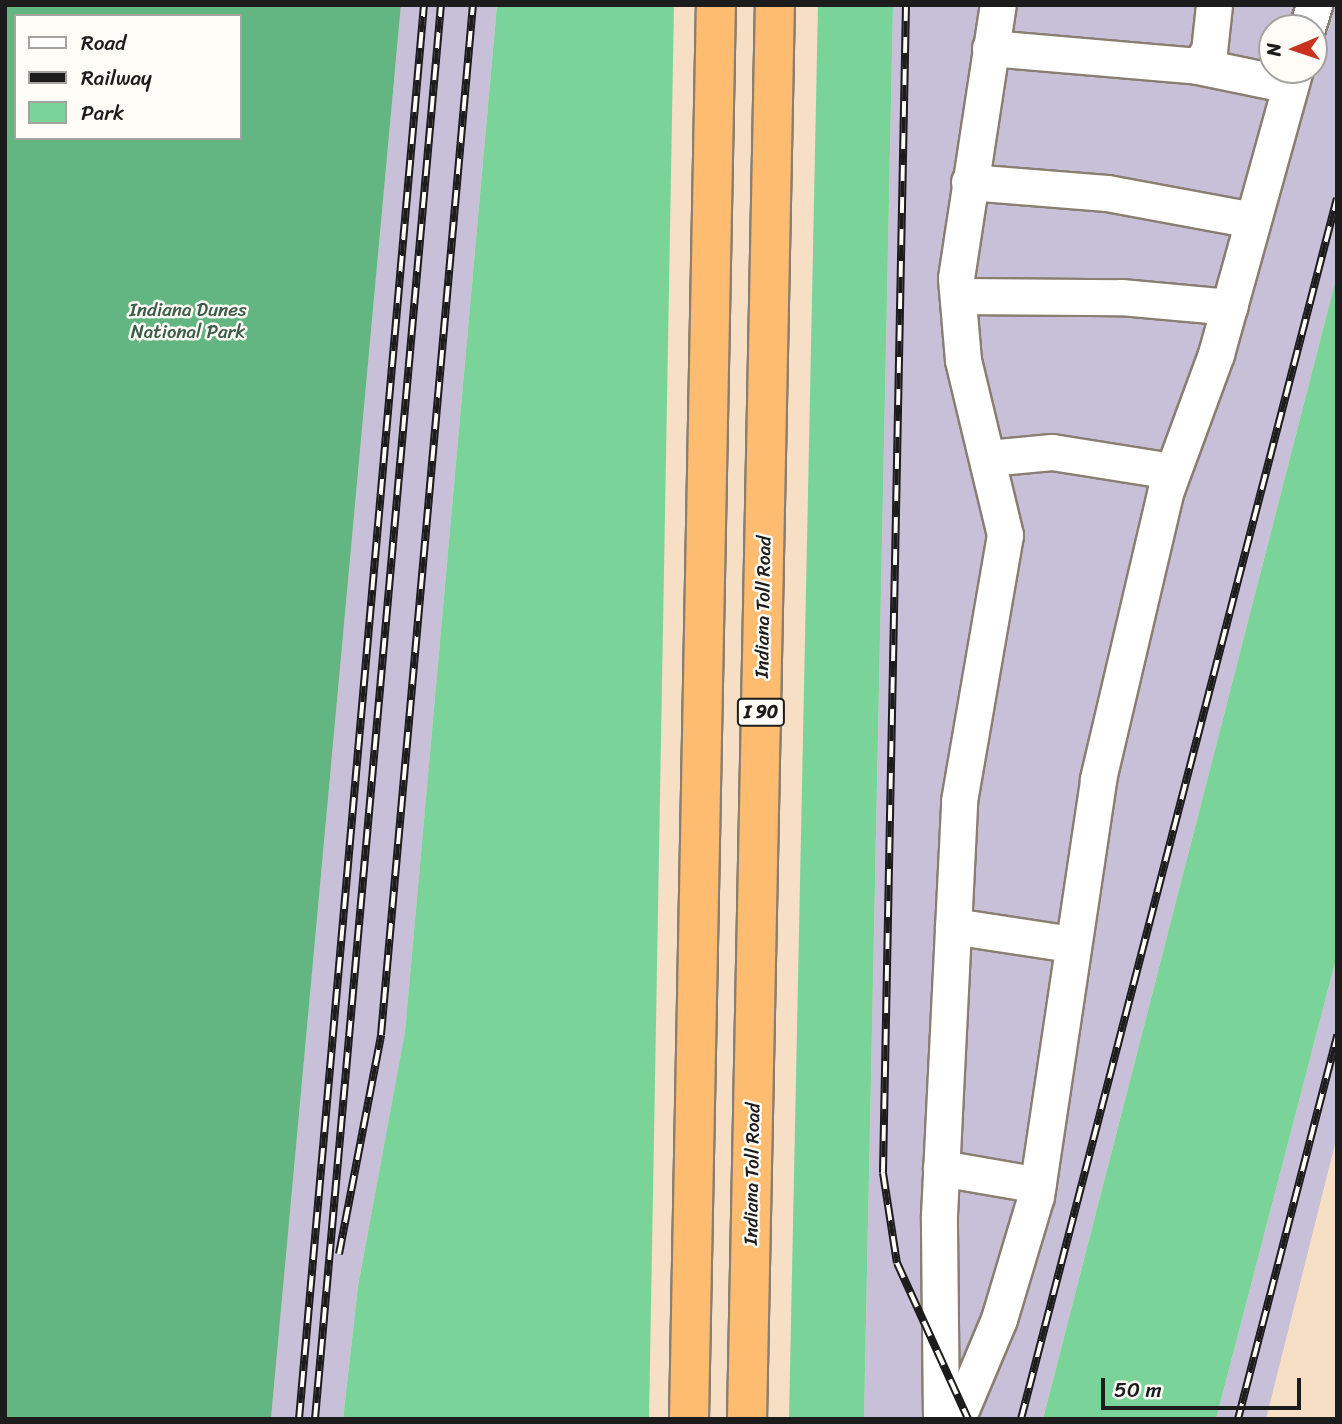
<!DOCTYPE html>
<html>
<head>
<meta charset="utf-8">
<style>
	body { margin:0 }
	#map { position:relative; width:1342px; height:1424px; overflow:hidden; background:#f6dfc5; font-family:Sriracha,sans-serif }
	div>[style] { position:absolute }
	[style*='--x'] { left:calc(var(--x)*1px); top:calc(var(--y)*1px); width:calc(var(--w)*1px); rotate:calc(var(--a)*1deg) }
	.industrial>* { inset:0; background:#c8c0d8 }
	.green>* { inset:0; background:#7ad49a }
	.forest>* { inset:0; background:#63b682 }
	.roads { filter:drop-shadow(2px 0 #897e70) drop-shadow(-2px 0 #897e70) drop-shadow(0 2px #897e70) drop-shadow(0 -2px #897e70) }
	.minor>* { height:35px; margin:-17.5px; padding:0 17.5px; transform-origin:17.5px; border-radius:17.5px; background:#fff }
	.highway>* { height:38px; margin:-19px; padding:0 19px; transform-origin:19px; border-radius:19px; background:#febc70 }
	.rail>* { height:8px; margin-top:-4px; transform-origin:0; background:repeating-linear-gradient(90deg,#fdfcf7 0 16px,#1c1c1c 0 32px); box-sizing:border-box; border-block:2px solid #1c1c1c }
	span { translate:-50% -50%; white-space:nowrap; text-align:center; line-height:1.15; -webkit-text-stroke:5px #fdfcf7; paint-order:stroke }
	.shield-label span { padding:2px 5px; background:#fdfcf7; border:2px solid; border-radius:5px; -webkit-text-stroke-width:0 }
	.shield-label { font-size:18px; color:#1c1c1c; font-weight:700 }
	.park-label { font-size:19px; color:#3d5c48 }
	.street-label { font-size:19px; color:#1c1c1c }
	.frame { position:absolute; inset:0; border:7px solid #1c1c1c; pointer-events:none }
	.legend { position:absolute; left:14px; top:14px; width:228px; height:126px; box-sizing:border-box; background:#fdfcf7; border:2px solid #a3a29f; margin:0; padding:9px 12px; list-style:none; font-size:21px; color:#1c1c1c }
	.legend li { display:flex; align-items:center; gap:14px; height:35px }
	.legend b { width:35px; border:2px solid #a3a29f }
	.north { position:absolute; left:1258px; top:14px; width:70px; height:70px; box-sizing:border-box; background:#fdfcf7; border:2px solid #a3a29f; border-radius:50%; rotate:268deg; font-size:19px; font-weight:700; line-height:28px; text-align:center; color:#1c1c1c }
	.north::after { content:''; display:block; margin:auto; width:24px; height:32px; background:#c8321e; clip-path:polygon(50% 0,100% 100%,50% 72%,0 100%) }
	.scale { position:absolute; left:1101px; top:1378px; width:200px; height:32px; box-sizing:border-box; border:4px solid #1c1c1c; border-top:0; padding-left:9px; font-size:21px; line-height:24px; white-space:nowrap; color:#1c1c1c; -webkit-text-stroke:5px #fdfcf7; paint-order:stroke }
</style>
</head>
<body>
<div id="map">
	<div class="industrial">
		<div style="clip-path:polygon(401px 5px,497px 5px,405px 1033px,358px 1286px,343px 1419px,271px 1419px)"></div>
		<div style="clip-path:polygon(evenodd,893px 5px,1337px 5px,1337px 275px,1043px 1419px,864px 1419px,893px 5px,1272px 28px,1314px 28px,1314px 70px,1272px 70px,1272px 28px)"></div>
		<div style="clip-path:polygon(1337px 955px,1337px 1136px,1266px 1419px,1216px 1419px)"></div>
	</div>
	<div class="green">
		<div style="clip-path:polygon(497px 5px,674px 5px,649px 1419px,343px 1419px,358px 1286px,405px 1032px)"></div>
		<div style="clip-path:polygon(818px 5px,893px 5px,864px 1419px,789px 1419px)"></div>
		<div style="clip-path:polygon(1337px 275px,1337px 955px,1216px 1419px,1043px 1419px)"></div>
	</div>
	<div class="forest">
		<div style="clip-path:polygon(evenodd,5px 5px,401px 5px,271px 1419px,5px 1419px,5px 5px,16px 16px,240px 16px,240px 138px,16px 138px,16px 16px)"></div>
	</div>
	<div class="roads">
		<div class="minor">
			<div style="--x:1307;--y:28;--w:24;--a:-73"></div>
			<div style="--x:990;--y:48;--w:209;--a:4.9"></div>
			<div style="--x:1198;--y:66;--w:94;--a:11.7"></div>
			<div style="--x:1198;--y:66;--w:19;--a:-54"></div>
			<div style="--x:1209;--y:51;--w:46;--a:-83.8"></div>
			<div style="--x:969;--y:182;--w:138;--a:4.6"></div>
			<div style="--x:1107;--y:193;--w:147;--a:10.5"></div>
			<div style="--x:958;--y:296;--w:163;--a:0.4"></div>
			<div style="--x:1121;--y:297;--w:109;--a:5.2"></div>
			<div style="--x:988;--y:458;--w:64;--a:-5.4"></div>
			<div style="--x:1052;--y:452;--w:121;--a:9"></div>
			<div style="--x:953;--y:926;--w:119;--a:8.7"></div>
			<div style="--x:941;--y:1168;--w:98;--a:9.9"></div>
			<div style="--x:941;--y:1419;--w:204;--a:-90.6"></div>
			<div style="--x:939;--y:1215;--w:414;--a:-87.2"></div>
			<div style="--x:959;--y:801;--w:270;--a:-80.2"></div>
			<div style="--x:1005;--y:535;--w:180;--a:-103.5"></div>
			<div style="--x:963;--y:360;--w:82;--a:-94.9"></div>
			<div style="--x:956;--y:278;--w:276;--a:-81.3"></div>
			<div style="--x:957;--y:1419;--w:108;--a:-67.2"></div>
			<div style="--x:999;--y:1319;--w:128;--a:-73.3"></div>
			<div style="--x:1036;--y:1196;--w:422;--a:-81.5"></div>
			<div style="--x:1098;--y:779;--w:297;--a:-76.8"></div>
			<div style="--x:1166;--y:490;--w:145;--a:-69.8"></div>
			<div style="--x:1216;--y:354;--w:295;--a:-74.5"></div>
		</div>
		<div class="highway">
			<div style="--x:689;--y:1419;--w:1414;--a:-88.91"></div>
			<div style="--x:747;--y:1419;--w:1414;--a:-88.87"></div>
		</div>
	</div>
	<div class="rail">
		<div style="--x:906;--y:5;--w:1168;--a:91.13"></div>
		<div style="--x:883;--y:1173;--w:91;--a:81.2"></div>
		<div style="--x:897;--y:1263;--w:171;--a:65.5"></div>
		<div style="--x:339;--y:1254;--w:223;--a:-79.1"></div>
		<div style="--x:381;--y:1035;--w:1034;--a:-84.9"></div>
		<div style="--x:299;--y:1419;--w:1420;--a:-84.95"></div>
		<div style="--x:315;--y:1419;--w:1420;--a:-84.91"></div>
		<div style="--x:1021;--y:1419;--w:1261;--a:-75.49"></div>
		<div style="--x:1238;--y:1419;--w:397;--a:-75.5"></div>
	</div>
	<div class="shield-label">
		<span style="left:761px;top:712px">I 90</span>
	</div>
	<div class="park-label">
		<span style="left:188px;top:321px">Indiana Dunes<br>National Park</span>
	</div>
	<div class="street-label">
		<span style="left:763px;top:607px;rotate:-89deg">Indiana Toll Road</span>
		<span style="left:752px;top:1174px;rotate:-89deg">Indiana Toll Road</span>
	</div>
	<div class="frame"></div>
	<ul class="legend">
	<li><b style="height:9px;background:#fff"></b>Road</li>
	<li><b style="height:9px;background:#1c1c1c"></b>Railway</li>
	<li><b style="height:19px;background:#7ad49a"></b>Park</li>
	</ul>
	<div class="north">N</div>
	<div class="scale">50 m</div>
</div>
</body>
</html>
